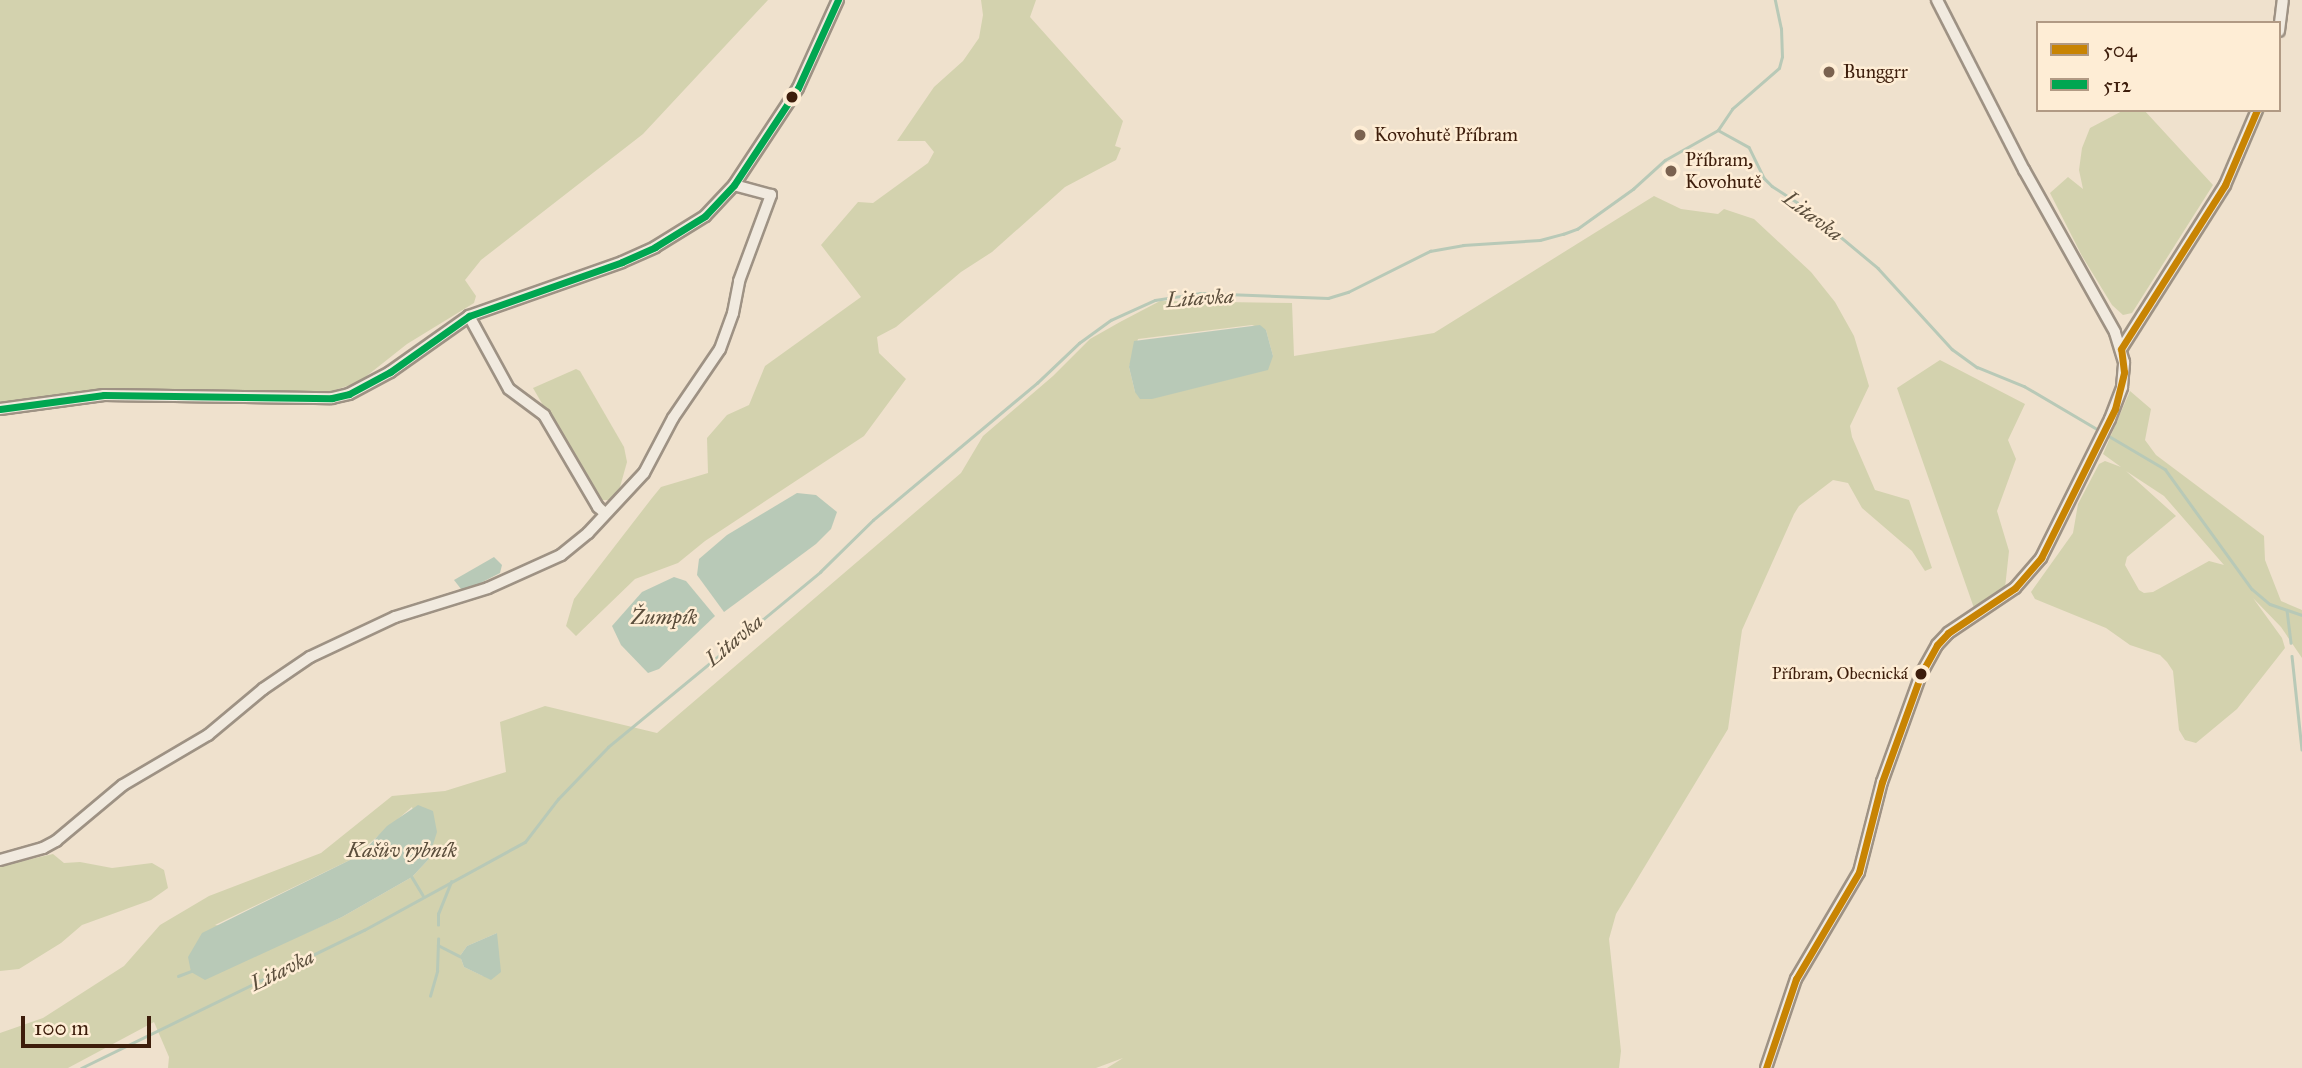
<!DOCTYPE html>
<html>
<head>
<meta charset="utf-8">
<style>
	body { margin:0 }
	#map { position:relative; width:2302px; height:1068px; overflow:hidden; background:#efe1cd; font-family:"IM FELL Great Primer",serif }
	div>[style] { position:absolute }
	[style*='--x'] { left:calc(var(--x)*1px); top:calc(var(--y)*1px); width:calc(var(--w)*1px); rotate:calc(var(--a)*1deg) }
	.green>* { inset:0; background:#d3d2ae }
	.water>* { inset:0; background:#b8c9b7 }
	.stream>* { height:2.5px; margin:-1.25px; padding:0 1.25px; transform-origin:1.25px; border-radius:1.25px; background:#b8c9b7 }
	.roads { filter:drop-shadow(2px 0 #9e9284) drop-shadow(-2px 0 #9e9284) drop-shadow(0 2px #9e9284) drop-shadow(0 -2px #9e9284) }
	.minor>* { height:10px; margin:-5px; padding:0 5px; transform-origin:5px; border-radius:5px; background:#f1eadf }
	.bus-1>* { height:7px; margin:-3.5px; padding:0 3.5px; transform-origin:3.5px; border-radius:3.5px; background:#c88403 }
	.bus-2>* { height:7px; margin:-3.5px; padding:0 3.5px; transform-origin:3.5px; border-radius:3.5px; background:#00a651 }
	.dots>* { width:19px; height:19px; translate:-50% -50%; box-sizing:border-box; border:4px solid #feedd5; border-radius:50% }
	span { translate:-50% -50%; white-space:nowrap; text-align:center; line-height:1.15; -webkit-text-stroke:5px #feedd5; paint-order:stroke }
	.bus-label { font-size:17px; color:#3d1d0b }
	.right { translate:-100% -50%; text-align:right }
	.poi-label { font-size:19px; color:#3d1d0b }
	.left { translate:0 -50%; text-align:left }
	.water-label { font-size:21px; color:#5b4e3c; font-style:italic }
	.legend { position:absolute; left:2036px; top:21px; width:245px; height:91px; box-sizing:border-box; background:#feedd5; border:2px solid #b19a84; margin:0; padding:9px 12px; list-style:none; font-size:21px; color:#3d1d0b }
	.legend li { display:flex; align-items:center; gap:14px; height:35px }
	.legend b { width:35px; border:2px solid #b19a84 }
	.scale { position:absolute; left:21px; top:1016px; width:130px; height:32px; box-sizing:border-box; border:4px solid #3d1d0b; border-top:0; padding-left:9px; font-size:21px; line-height:24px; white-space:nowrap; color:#3d1d0b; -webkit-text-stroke:5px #feedd5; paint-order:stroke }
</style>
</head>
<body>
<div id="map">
	<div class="green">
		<div style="clip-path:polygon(0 0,768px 0,643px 134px,481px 260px,465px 280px,476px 296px,474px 303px,407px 344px,359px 382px,332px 391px,306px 393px,107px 389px,0 402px)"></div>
		<div style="clip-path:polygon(981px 0,1036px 0,1030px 17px,1123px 121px,1115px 146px,1121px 148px,1116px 160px,1065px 187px,992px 252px,961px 272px,896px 327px,877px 337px,879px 353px,906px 379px,864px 436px,705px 541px,678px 563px,635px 579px,576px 636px,566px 626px,574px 599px,652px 498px,661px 487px,708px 473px,707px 438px,727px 415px,749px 405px,765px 366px,861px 297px,821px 245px,858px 202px,873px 203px,928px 163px,934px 152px,925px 141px,897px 141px,934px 87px,963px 61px,979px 38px,983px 15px)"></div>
		<div style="clip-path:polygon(2124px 110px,2144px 110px,2213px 185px,2132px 313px,2123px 315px,2112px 305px,2082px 256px,2050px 193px,2068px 177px,2083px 189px,2079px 170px,2082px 148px,2090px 128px)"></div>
		<div style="clip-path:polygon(evenodd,1654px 196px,1681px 209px,1718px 214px,1724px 209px,1754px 219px,1811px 272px,1835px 302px,1854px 336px,1869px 386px,1850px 426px,1852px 437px,1875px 490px,1909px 500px,1932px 568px,1925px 571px,1912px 551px,1862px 508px,1848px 483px,1833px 480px,1799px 506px,1794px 514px,1742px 630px,1728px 729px,1616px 914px,1609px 939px,1621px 1051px,1619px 1068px,1107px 1068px,1123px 1058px,1096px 1068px,168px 1068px,169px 1057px,154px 1022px,68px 1068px,0 1068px,0 1033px,43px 1018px,124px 966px,160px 925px,209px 896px,321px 853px,392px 796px,445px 791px,506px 772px,500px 722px,545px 706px,657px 733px,961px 473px,983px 436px,1053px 376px,1090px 339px,1120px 322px,1160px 301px,1292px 303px,1294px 356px,1434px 333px,1654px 196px,1252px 325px,1266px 330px,1273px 356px,1135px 392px,1129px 367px,1138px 339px,1252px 325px,1654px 196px,412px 807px,428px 860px,412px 877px,342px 917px,290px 940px,215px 925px,350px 860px,412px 807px,1654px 196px,497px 933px,483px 976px,464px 967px,460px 956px,467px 946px,497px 933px)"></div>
		<div style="clip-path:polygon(1940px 360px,2025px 404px,2008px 440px,2016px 459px,1997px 511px,2009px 551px,2005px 588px,1974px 608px,1897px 388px)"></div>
		<div style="clip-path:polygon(576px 369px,580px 371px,624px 447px,627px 462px,620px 487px,612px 500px,598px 500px,533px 388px)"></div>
		<div style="clip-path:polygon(evenodd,2130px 391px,2151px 409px,2145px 440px,2156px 455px,2264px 536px,2265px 560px,2281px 601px,2302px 610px,2302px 658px,2281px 627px,2253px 598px,2282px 638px,2285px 648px,2237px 709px,2196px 743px,2185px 740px,2179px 730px,2173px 671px,2167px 662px,2160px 655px,2130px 645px,2106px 628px,2035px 599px,2031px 592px,2073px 533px,2078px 504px,2099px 464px,2105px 461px,2121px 467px,2103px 454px,2130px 391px,2126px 471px,2164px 496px,2224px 565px,2209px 561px,2153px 592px,2144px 593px,2139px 590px,2125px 565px,2127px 557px,2176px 516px,2126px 471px)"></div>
		<div style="clip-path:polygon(53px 854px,64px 863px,80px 862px,112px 868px,152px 863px,164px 870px,168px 888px,151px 900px,82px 925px,61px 943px,19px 969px,0 971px,0 866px)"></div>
	</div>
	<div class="water">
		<div style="clip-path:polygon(1260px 325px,1266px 330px,1273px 356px,1268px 370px,1152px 399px,1140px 399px,1135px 392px,1129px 367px,1134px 341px)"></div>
		<div style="clip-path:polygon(797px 493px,816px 495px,837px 512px,831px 529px,816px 544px,724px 612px,697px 575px,699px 559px,727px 535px)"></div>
		<div style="clip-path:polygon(494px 557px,502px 565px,500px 573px,465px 591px,461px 589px,454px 580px)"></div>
		<div style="clip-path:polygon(674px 577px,686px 581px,715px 616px,659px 669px,648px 673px,621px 645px,612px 626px,642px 592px)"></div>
		<div style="clip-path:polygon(418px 805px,433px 811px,437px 832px,428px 860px,412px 877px,342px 917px,205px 980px,191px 972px,188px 957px,202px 933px,350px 860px,363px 852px,387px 826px)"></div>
		<div style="clip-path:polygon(497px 933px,501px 972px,491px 980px,464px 967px,460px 956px,467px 946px)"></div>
	</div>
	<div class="stream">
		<div style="--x:1718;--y:130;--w:25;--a:-56"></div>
		<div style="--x:1732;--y:109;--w:62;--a:-41.1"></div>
		<div style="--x:1779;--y:68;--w:11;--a:-75"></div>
		<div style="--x:1782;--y:57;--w:28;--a:-92"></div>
		<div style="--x:1781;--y:29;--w:30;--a:-102"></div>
		<div style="--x:2287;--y:610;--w:33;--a:83"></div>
		<div style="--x:2292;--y:656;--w:94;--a:83.9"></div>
		<div style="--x:412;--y:877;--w:21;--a:59"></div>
		<div style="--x:438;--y:925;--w:11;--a:-90"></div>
		<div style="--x:438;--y:914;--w:35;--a:-68"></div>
		<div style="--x:438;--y:945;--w:25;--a:27"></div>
		<div style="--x:178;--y:976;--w:14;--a:-21"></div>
		<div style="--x:430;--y:996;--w:26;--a:-74"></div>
		<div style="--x:437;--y:971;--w:32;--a:-88"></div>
		<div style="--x:81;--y:1068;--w:315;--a:-26"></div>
		<div style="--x:364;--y:930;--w:183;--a:-28.7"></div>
		<div style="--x:525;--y:842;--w:54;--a:-52.5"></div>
		<div style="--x:558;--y:799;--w:72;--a:-46.1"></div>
		<div style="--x:608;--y:747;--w:275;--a:-39.5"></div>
		<div style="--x:820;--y:572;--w:74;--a:-44.5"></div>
		<div style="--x:873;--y:520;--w:214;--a:-39.9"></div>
		<div style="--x:1037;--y:383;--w:58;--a:-43.6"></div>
		<div style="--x:1079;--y:343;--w:39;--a:-36"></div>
		<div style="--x:1111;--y:320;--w:48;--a:-24.4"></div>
		<div style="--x:1155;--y:300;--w:46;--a:-8.8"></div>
		<div style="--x:1200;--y:293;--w:128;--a:2.2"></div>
		<div style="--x:1328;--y:298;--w:21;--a:-17"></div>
		<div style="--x:1348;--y:292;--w:92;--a:-26.6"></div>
		<div style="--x:1430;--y:251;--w:34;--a:-10"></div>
		<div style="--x:1463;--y:245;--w:77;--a:-3.7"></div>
		<div style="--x:1540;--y:240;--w:24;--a:-15"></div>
		<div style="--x:1563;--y:234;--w:15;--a:-20"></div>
		<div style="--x:1577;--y:229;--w:69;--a:-35.5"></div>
		<div style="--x:1633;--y:189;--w:43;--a:-42.2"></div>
		<div style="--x:1665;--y:160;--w:61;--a:-29.5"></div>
		<div style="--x:1718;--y:130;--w:35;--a:29"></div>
		<div style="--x:1749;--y:147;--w:34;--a:64"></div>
		<div style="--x:1764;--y:178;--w:11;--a:45"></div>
		<div style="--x:1772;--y:186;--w:40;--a:32.9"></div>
		<div style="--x:1806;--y:208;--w:94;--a:39.8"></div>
		<div style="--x:1878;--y:268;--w:110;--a:47.6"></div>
		<div style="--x:1952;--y:349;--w:31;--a:36"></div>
		<div style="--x:1977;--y:367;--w:51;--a:22"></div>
		<div style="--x:2024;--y:386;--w:164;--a:30.5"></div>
		<div style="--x:2165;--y:469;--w:148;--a:54.1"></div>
		<div style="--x:2252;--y:589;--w:23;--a:40"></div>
		<div style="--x:2270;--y:604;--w:34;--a:19"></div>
	</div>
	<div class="roads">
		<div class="minor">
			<div style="--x:2279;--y:31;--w:31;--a:-83"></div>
			<div style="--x:469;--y:316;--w:83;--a:61.3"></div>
			<div style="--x:509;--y:389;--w:44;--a:36.6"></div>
			<div style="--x:544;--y:415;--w:107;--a:59.6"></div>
			<div style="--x:598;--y:507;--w:9;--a:41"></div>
			<div style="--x:2121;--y:349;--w:194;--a:-57.6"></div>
			<div style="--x:2225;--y:185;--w:82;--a:-66.9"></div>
			<div style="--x:0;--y:409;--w:105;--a:-7.7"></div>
			<div style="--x:104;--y:395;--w:228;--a:0.8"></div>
			<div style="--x:332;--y:398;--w:17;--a:-13"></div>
			<div style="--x:349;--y:394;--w:47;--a:-28.2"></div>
			<div style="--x:390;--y:372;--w:97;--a:-35.3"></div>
			<div style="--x:469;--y:316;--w:162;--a:-19.4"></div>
			<div style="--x:622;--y:262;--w:36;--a:-24"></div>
			<div style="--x:655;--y:247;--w:59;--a:-31.8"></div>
			<div style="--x:705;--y:216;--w:42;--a:-46.9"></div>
			<div style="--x:734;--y:185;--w:116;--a:-56.6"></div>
			<div style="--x:798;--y:88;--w:97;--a:-65.6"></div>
			<div style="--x:0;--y:860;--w:45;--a:-15.6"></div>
			<div style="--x:43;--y:848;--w:15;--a:-28"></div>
			<div style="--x:56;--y:841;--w:87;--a:-39.9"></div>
			<div style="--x:123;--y:785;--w:99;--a:-30.5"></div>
			<div style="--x:208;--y:735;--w:72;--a:-39.9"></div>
			<div style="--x:263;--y:689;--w:57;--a:-34.2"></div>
			<div style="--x:310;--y:657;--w:94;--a:-25.2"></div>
			<div style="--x:395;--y:617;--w:97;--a:-17.3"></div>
			<div style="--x:488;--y:588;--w:80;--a:-24.3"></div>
			<div style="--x:561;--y:555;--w:35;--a:-39"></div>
			<div style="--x:588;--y:533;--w:82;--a:-47"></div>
			<div style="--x:644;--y:473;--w:62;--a:-62.2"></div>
			<div style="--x:673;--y:418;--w:83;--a:-55.7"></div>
			<div style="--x:720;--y:349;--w:38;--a:-70"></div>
			<div style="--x:733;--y:313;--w:33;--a:-79"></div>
			<div style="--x:739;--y:281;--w:92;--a:-69.6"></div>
			<div style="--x:771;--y:195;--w:38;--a:-165"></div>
			<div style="--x:1766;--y:1068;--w:94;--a:-71.4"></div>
			<div style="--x:1796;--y:979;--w:124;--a:-59.5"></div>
			<div style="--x:1859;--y:872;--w:93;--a:-75.7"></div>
			<div style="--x:1882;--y:782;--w:115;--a:-70.1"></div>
			<div style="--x:1921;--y:674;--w:33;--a:-61"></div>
			<div style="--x:1937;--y:645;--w:16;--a:-47"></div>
			<div style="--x:1948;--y:633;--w:81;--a:-33.9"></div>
			<div style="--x:2015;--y:588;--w:40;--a:-49"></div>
			<div style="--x:2041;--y:558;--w:155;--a:-63.6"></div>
			<div style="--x:2110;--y:419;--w:34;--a:-69"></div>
			<div style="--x:2122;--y:387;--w:25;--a:-85"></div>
			<div style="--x:2124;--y:362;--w:31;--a:-107"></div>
			<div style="--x:2115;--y:332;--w:186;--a:-119.3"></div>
			<div style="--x:2024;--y:170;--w:191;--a:-117.1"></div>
		</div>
	</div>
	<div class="bus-1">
		<div style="--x:1766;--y:1068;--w:94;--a:-71.4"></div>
		<div style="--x:1796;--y:979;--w:124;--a:-59.5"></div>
		<div style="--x:1859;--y:872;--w:93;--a:-75.7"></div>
		<div style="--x:1882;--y:782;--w:115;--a:-70.1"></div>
		<div style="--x:1921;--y:674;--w:33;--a:-61"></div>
		<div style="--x:1937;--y:645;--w:16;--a:-47"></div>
		<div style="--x:1948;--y:633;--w:81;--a:-33.9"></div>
		<div style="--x:2015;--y:588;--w:40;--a:-49"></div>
		<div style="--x:2041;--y:558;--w:166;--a:-63.6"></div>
		<div style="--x:2115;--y:409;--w:38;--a:-76"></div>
		<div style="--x:2124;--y:372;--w:23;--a:-97"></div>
		<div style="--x:2121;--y:349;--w:194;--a:-57.6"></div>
		<div style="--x:2225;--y:185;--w:82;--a:-66.9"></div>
	</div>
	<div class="bus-2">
		<div style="--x:0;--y:409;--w:105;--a:-7.7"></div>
		<div style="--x:104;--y:395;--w:228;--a:0.8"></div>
		<div style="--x:332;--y:398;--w:17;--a:-13"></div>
		<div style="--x:349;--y:394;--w:47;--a:-28.2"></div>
		<div style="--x:390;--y:372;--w:97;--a:-35.3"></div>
		<div style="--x:469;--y:316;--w:162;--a:-19.4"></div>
		<div style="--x:622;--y:262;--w:36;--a:-24"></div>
		<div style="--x:655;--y:247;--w:59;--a:-31.8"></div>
		<div style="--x:705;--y:216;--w:42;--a:-46.9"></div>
		<div style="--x:734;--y:185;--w:116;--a:-56.6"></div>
		<div style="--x:798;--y:88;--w:97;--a:-65.6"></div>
	</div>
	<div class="dots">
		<div style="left:1829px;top:72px;background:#7b624f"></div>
		<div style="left:792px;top:97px;background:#3d1d0b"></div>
		<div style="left:1360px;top:135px;background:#7b624f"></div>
		<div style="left:1671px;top:171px;background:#7b624f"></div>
		<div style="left:1921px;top:674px;background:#3d1d0b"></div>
	</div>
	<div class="bus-label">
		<span class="right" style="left:1908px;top:674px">Příbram, Obecnická</span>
	</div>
	<div class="poi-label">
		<span class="left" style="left:1843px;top:72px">Bunggrr</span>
		<span class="left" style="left:1374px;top:135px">Kovohutě Příbram</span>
		<span class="left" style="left:1685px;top:171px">Příbram,<br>Kovohutě</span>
	</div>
	<div class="water-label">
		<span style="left:1813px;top:216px;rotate:37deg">Litavka</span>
		<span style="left:1200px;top:298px;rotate:-4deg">Litavka</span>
		<span style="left:664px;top:617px">Žumpík</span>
		<span style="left:734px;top:640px;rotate:-40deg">Litavka</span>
		<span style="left:402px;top:850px">Kašův rybník</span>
		<span style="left:282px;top:970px;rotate:-26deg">Litavka</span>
	</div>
	<ul class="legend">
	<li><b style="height:9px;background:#c88403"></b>504</li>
	<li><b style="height:9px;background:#00a651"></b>512</li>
	</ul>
	<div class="scale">100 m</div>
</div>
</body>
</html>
